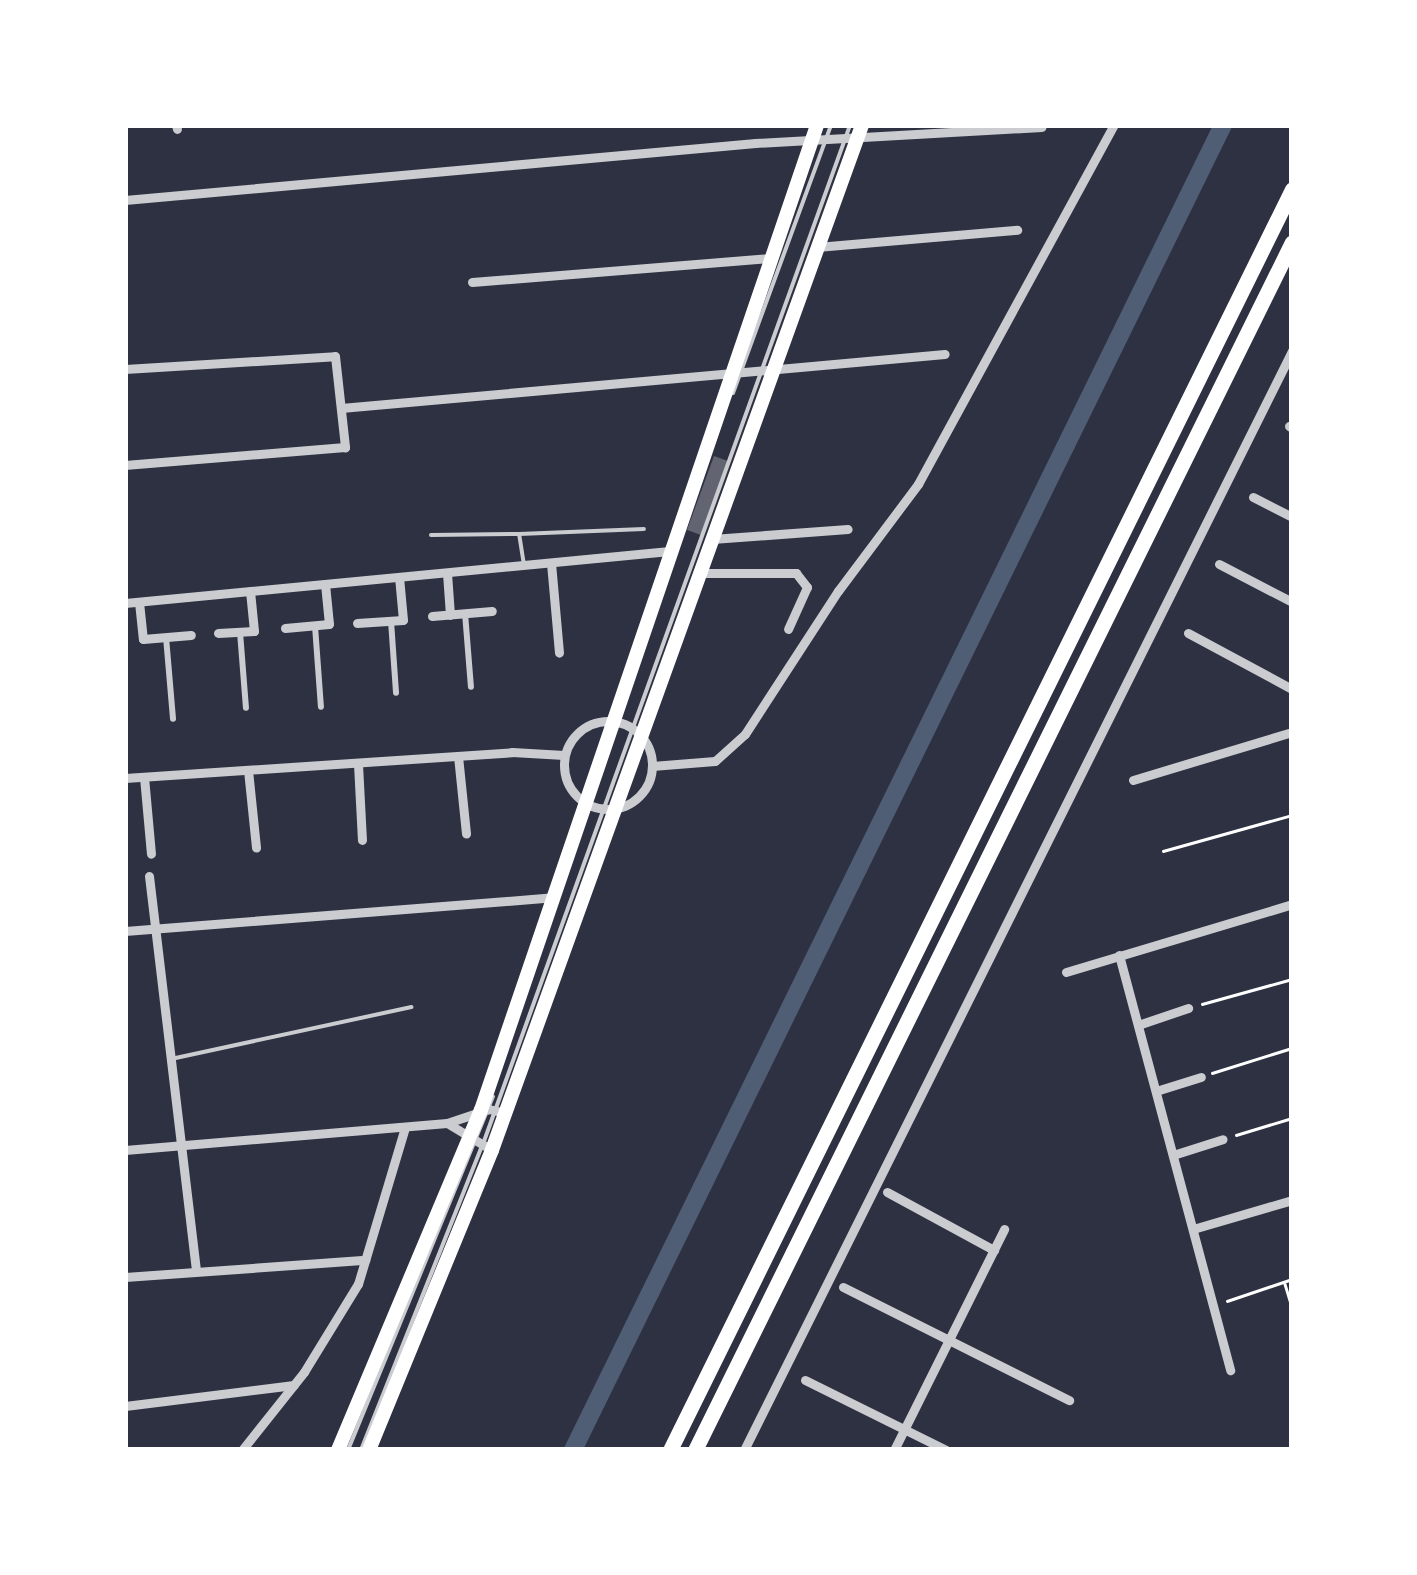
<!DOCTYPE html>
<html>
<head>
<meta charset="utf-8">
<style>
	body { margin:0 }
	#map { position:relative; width:1417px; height:1575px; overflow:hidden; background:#2d3142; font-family:Manrope,sans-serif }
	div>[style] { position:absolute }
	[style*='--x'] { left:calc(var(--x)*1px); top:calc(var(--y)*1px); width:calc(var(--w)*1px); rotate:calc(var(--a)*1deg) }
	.canal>* { height:18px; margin:-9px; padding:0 9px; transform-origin:9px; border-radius:9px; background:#4f5d75 }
	.building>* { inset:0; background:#626471 }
	.path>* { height:2.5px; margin:-1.25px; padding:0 1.25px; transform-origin:1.25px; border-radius:1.25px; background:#fff }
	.service>* { height:4px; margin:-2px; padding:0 2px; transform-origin:2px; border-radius:2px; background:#caccd0 }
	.pedestrian>* { height:6px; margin:-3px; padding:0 3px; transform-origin:3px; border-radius:3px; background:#caccd0 }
	.minor>* { height:9px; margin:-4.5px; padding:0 4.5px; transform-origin:4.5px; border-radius:4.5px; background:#caccd0 }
	.minor>.ring { margin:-4.5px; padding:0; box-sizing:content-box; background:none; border:9px solid #caccd0; border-radius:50% }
	.trunk>* { height:14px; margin:-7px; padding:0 7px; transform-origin:7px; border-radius:7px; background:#fff }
	.motorway>* { height:15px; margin:-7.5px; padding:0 7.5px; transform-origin:7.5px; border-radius:7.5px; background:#fff }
	span { translate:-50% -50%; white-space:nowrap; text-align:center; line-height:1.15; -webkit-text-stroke:9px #fff; paint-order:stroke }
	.frame { position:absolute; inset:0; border:128px solid #fff; pointer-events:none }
</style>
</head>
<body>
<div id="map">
	<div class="canal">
		<div style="--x:573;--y:1450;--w:1476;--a:-63.87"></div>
	</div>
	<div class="building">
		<div style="clip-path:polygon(714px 456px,728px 461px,701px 535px,687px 530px)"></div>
	</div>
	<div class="path">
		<div style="--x:1163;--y:851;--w:134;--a:-15.6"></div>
		<div style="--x:1202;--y:1004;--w:93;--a:-15.5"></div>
		<div style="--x:1212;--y:1073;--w:84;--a:-17.4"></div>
		<div style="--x:1236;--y:1135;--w:59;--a:-16.9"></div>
		<div style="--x:1285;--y:1284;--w:24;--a:73"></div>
		<div style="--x:1227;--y:1301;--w:69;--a:-18.7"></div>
	</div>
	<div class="service">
		<div style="--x:733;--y:393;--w:285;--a:-69.9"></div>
		<div style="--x:431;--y:535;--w:88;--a:-0.7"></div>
		<div style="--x:524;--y:565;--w:31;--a:-99"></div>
		<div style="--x:519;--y:534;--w:125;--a:-2.3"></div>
		<div style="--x:171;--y:1059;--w:246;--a:-12.2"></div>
		<div style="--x:348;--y:1450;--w:382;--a:-67.7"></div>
		<div style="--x:361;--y:1450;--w:329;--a:-68.3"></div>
		<div style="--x:483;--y:1144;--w:1083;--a:-70.19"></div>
	</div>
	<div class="pedestrian">
		<div style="--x:465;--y:613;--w:74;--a:85.4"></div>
		<div style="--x:391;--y:621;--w:72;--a:86"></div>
		<div style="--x:315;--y:626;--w:81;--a:85.8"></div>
		<div style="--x:240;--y:632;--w:76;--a:85.5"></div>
		<div style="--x:166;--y:637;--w:82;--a:85.1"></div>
	</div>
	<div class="minor">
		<div style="--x:176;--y:125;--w:4;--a:76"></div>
		<div style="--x:125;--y:200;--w:633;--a:-5.17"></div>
		<div style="--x:755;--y:143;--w:287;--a:-3.2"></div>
		<div style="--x:817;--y:247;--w:201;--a:-4.9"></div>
		<div style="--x:472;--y:282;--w:299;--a:-4.6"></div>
		<div style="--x:125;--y:369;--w:210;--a:-3.5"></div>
		<div style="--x:335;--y:356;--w:92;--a:83.7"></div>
		<div style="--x:345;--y:447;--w:221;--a:175.3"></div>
		<div style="--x:341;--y:408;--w:606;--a:-5.11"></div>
		<div style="--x:1289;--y:426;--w:4;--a:34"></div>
		<div style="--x:1253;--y:497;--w:44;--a:27.1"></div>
		<div style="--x:712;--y:539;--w:136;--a:-4.2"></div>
		<div style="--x:551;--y:563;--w:90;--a:84.9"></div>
		<div style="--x:1219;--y:564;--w:82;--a:27.5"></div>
		<div style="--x:447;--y:573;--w:42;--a:85.9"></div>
		<div style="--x:699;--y:573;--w:97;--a:0"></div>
		<div style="--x:796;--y:573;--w:18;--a:52"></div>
		<div style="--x:807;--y:587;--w:46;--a:114.3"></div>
		<div style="--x:139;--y:602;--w:37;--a:84"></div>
		<div style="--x:143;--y:639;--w:48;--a:-4.8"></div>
		<div style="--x:125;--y:603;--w:547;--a:-5.45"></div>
		<div style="--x:432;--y:616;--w:60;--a:-4.8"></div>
		<div style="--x:357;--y:623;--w:46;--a:-3.7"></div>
		<div style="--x:403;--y:620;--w:43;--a:-95.3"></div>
		<div style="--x:285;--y:628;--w:44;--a:-5.2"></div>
		<div style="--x:329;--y:624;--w:40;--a:-95.7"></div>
		<div style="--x:218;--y:633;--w:36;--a:-3"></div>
		<div style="--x:254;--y:631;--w:40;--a:-95.7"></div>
		<div style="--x:1188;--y:633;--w:118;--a:28.3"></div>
		<div class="ring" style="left:564px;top:721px;width:79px;height:79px"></div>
		<div style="--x:458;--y:756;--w:78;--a:84.1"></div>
		<div style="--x:358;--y:764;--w:76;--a:87"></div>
		<div style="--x:652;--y:766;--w:63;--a:-4.5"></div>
		<div style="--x:715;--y:761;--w:40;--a:-42"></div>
		<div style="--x:745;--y:734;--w:171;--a:-57"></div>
		<div style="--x:838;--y:591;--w:134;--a:-53.2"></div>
		<div style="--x:918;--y:484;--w:409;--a:-61.4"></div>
		<div style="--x:248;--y:770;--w:78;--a:84.1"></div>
		<div style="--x:144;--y:777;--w:77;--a:84.8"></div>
		<div style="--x:125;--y:778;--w:388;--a:-3.8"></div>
		<div style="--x:512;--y:752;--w:52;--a:3.3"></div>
		<div style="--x:1133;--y:780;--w:166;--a:-16.8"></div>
		<div style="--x:149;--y:876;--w:398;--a:83.2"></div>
		<div style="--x:125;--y:931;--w:429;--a:-4.5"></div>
		<div style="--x:1119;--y:955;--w:430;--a:75"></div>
		<div style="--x:1066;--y:972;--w:236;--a:-16.7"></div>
		<div style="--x:1138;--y:1025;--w:53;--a:-18.8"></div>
		<div style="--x:1156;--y:1091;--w:47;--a:-17.3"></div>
		<div style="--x:447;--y:1123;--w:52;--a:31"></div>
		<div style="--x:125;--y:1150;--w:323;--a:-4.8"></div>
		<div style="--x:447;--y:1123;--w:44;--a:-18.4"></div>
		<div style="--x:489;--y:1109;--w:16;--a:14"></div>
		<div style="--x:1173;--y:1155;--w:52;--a:-17.7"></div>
		<div style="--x:887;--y:1192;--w:122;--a:28.5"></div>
		<div style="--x:1193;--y:1229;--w:103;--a:-16.3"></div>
		<div style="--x:125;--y:1277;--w:241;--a:-4.1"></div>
		<div style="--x:843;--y:1287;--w:253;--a:26.6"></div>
		<div style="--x:805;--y:1380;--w:157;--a:26.4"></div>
		<div style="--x:125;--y:1406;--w:170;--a:-7.1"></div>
		<div style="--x:242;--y:1450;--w:100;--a:-51.5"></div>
		<div style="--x:304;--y:1372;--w:103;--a:-58.5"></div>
		<div style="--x:358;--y:1284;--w:164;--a:-73.3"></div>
		<div style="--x:744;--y:1450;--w:1228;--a:-63.5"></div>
		<div style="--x:894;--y:1450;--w:247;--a:-63.5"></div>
	</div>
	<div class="trunk">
		<div style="--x:338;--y:1450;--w:369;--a:-67.2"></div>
		<div style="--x:481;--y:1110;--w:1041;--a:-71.16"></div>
		<div style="--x:369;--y:1450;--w:324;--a:-67.7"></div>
		<div style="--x:492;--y:1150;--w:1090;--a:-70.15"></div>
	</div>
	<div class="motorway">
		<div style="--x:670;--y:1450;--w:1406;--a:-63.74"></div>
		<div style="--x:695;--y:1450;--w:1347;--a:-63.7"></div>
	</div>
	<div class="frame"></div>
</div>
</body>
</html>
